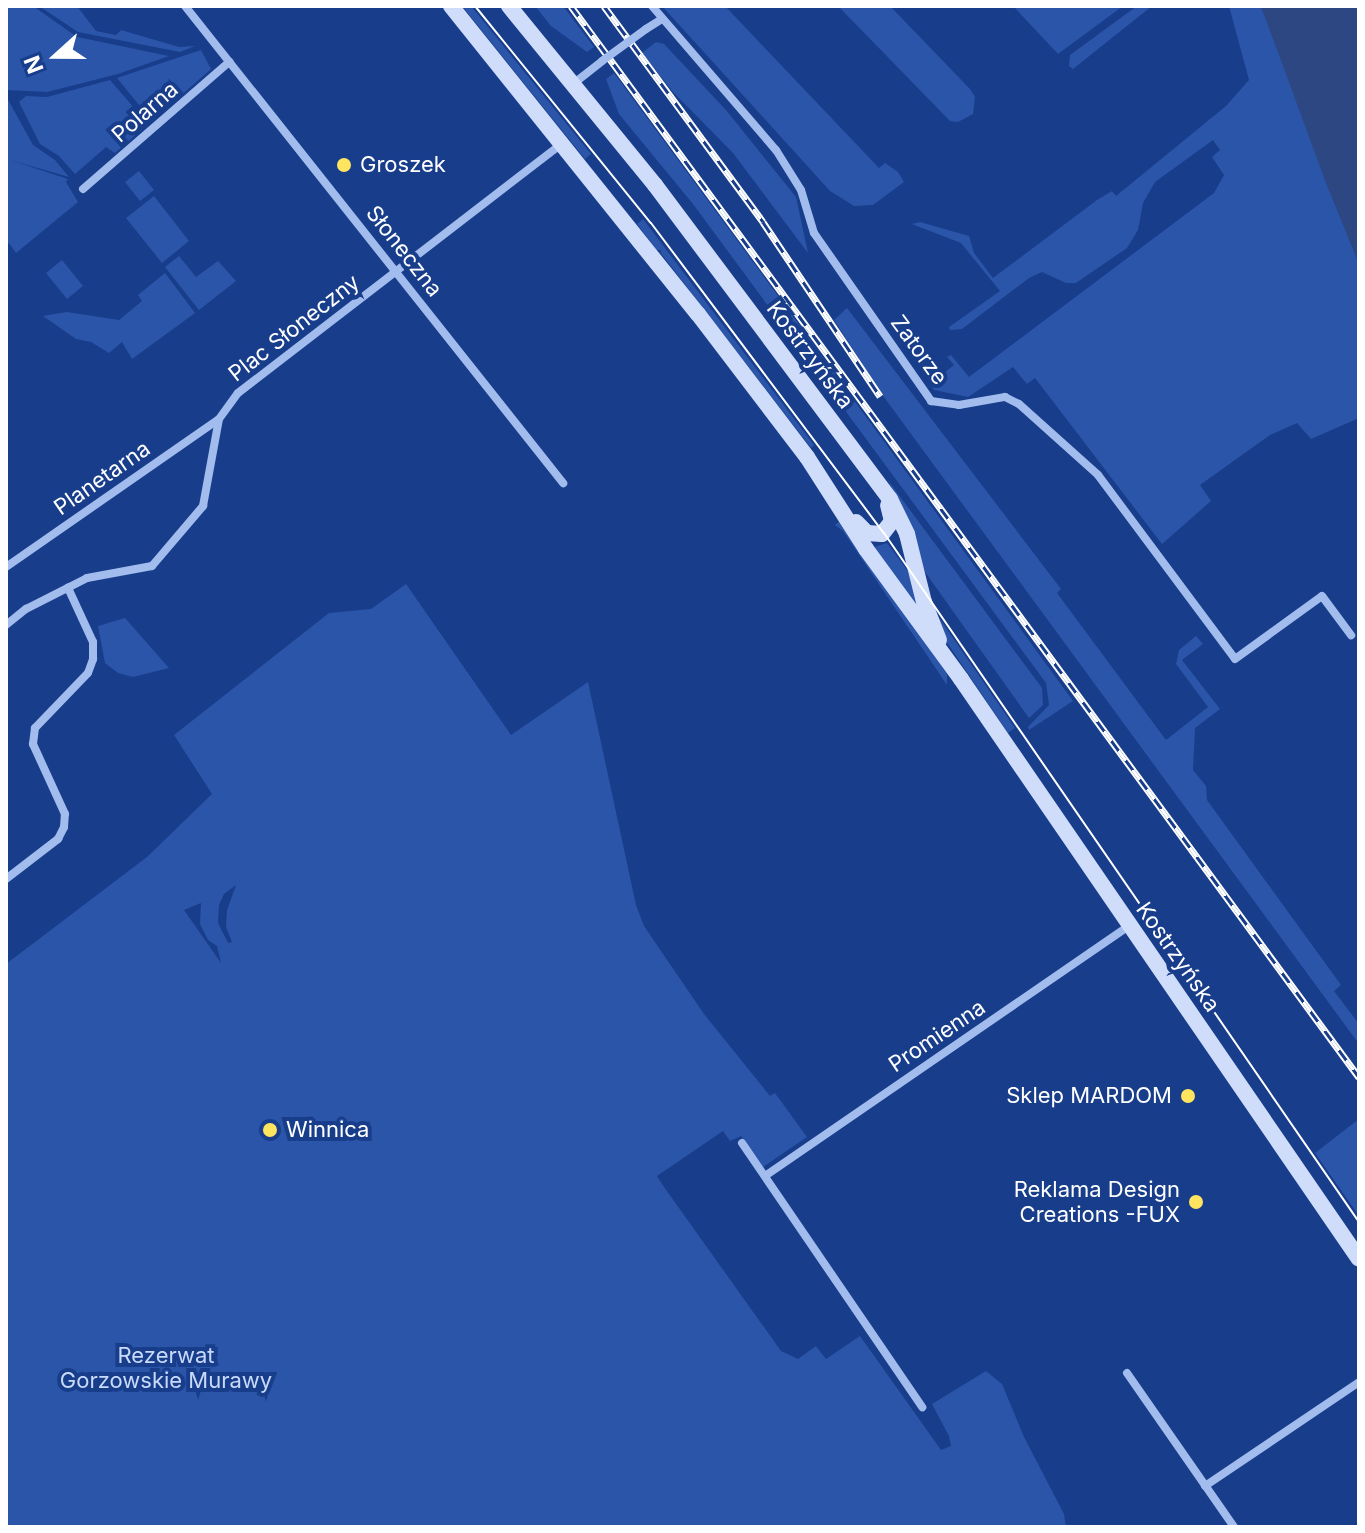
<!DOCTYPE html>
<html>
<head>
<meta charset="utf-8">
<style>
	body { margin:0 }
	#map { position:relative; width:1365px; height:1533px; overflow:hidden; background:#183d8b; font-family:Inter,sans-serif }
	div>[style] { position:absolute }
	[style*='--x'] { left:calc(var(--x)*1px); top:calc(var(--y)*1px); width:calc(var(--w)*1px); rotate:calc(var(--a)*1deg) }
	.green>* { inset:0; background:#2b55a9 }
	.water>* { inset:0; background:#2c4781 }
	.minor>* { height:8px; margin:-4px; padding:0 4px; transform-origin:4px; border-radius:4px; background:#a2bcee }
	.secondary>* { height:16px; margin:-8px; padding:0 8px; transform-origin:8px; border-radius:8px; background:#cfddfa }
	.tram>* { height:2px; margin:-1px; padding:0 1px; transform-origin:1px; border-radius:1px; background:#fff }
	.rail>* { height:7px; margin-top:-3.5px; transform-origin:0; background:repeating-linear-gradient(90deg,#183d8b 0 12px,#fff 0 24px); box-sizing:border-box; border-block:2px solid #fff }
	.minor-bridge>* { height:8px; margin:-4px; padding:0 4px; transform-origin:4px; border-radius:4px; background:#a2bcee }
	.dots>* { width:22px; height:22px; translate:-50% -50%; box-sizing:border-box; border:4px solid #183d8b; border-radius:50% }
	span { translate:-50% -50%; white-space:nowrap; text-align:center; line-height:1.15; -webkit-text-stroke:8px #183d8b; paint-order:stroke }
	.street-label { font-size:22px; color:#fff }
	.poi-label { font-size:22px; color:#fff }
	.left { translate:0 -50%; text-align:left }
	.right { translate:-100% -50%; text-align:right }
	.park-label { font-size:22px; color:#c8d9fa }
	.frame { position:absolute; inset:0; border:8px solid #fff; pointer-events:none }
	.north { position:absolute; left:16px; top:16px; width:80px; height:80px; -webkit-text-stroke:6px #183d8b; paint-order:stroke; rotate:249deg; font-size:22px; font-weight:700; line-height:32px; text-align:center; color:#fff }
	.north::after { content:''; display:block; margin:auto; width:28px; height:36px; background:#fff; clip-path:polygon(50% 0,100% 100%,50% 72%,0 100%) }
</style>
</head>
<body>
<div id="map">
	<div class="green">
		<div style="clip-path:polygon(6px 6px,33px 6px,77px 37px,169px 56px,118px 74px,47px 92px,6px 90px)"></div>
		<div style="clip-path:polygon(39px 6px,77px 6px,96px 31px,116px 35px,121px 30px,179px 47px,195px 46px,180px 52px,78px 32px)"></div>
		<div style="clip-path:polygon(462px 6px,471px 6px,591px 154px,585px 159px)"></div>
		<div style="clip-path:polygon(535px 6px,563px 6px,594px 47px,587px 52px,551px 26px)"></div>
		<div style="clip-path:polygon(662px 6px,725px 6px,879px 168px,885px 163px,898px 172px,904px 182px,873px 205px,854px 206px,830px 191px)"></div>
		<div style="clip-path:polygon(838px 6px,890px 6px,970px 89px,975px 97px,973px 114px,958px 122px,950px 121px)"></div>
		<div style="clip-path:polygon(1013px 6px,1123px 6px,1058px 54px)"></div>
		<div style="clip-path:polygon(1137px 6px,1152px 6px,1073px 69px,1069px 66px,1070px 55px)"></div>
		<div style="clip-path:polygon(1229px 6px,1261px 6px,1359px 264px,1359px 418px,1311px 439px,1297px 423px,1270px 435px,1200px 485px,1211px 501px,1162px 544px,1035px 378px,1027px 384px,1013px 367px,968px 397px,934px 390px,930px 384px,954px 365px,947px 357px,951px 355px,969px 377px,1214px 193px,1224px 175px,1212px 157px,1220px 150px,1213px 140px,1155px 182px,1143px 203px,1138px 230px,1127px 248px,1076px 283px,1066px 283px,1042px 272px,1029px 278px,962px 329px,950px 330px,949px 327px,1000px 291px,961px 243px,912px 224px,920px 222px,969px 236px,974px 253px,993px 278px,1097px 200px,1112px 191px,1116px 196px,1226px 106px,1249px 80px)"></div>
		<div style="clip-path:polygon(656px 42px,664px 44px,726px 110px,796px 197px,808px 253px,733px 153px,673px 92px,642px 53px)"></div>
		<div style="clip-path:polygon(201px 50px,211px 69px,152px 121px,117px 78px)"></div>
		<div style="clip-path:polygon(614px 73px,751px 259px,1073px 701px,1029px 730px,1028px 727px,1049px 705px,1046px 683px,693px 204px,619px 114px,606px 79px)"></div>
		<div style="clip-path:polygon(110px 80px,148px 124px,115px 153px,106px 147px,75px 174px,59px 156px,40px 144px,19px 102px,26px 96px,47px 97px)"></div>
		<div style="clip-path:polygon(6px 96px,33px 145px,55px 160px,69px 177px,10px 160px,68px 179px,66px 182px,78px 202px,16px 253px,9px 243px,6px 245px)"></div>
		<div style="clip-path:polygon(139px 171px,154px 190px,140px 201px,125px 182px)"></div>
		<div style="clip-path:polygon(154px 196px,189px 241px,162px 263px,126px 218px)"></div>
		<div style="clip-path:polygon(643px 219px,814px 445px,811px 448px,660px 252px,662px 250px,657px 250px,637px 224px)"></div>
		<div style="clip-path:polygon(179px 256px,196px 277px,218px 261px,236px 281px,199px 310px,165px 267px)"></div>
		<div style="clip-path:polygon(62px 260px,83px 286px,67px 299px,46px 273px)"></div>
		<div style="clip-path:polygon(165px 273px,195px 313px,132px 359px,122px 342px,109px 353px,91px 342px,76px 339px,43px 316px,67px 312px,119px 320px,142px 301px,138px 295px)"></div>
		<div style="clip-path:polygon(847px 308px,1061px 589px,1057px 593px,1166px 740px,1208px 707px,1176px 664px,1179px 650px,1196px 636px,1203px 644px,1182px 660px,1220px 709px,1195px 728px,1193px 770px,1206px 786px,1207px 800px,1341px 985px,1334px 991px,1359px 1024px,1359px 1044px,881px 393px,834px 320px)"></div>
		<div style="clip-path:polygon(887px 479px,1042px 688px,1043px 705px,1029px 718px,920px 565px,901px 504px)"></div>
		<div style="clip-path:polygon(841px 520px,947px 674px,947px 685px,843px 531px,835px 525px)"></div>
		<div style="clip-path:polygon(887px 543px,908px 571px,918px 608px,874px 547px)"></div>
		<div style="clip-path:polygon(evenodd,406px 584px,511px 735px,588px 682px,636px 905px,644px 926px,704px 1014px,770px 1096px,775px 1093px,807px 1137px,763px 1167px,741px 1136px,730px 1141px,723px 1131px,657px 1176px,664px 1187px,781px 1351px,798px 1359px,816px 1346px,826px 1359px,860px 1336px,941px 1450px,951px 1446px,949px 1436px,932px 1404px,986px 1371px,1002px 1384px,1024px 1437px,1064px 1514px,1066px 1527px,6px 1527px,6px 964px,147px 857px,212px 794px,174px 735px,329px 613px,371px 609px,406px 584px,236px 885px,227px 910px,226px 927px,232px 942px,228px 943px,218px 923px,219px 905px,224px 894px,236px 885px,406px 584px,201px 903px,200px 924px,208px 940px,217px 946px,221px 963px,184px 910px,201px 903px)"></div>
		<div style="clip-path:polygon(929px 603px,1015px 728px,1008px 733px,946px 641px)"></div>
		<div style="clip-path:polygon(125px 618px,169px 668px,133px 677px,118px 673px,105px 663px,98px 626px)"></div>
		<div style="clip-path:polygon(1359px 1119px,1359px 1216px,1315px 1153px)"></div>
	</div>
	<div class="water">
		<div style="clip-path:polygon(1261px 6px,1359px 6px,1359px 264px,1326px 183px)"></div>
	</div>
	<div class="minor">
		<div style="--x:185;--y:6;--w:609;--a:51.6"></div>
		<div style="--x:652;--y:6;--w:190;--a:49.3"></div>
		<div style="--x:776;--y:150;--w:47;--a:58"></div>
		<div style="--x:801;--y:190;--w:45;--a:73.2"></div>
		<div style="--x:814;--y:233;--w:205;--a:55.1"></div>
		<div style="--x:931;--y:401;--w:28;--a:8"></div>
		<div style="--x:959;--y:405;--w:47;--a:-9.9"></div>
		<div style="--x:1005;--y:397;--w:16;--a:27"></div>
		<div style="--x:1019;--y:404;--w:106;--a:41.9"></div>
		<div style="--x:1098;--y:475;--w:229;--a:53.3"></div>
		<div style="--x:1235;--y:659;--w:107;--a:-35.9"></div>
		<div style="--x:1322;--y:596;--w:49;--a:53.4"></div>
		<div style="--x:646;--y:29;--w:19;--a:-32"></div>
		<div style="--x:573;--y:84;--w:37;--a:-38"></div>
		<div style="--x:83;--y:189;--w:194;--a:-41"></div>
		<div style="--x:6;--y:567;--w:259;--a:-34.8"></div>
		<div style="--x:6;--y:625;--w:26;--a:-39"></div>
		<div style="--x:26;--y:609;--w:68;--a:-26.9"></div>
		<div style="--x:87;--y:578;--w:66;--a:-10.5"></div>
		<div style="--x:152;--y:566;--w:79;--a:-49.6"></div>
		<div style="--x:203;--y:506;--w:88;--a:-79.6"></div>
		<div style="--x:219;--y:419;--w:32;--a:-54"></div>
		<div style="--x:238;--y:393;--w:408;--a:-37.6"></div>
		<div style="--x:6;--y:879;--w:66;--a:-37.6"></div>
		<div style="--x:58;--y:839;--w:13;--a:-63"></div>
		<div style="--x:64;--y:827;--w:13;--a:-86"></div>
		<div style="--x:65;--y:814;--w:77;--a:-114.6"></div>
		<div style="--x:33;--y:744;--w:16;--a:-83"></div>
		<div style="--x:35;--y:728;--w:76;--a:-46.1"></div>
		<div style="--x:88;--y:673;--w:15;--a:-70"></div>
		<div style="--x:93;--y:659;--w:17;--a:-90"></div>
		<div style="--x:93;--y:642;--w:60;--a:-114.8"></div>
		<div style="--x:742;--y:1143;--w:320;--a:55.7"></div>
		<div style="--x:765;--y:1176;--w:443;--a:-34.5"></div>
		<div style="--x:1127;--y:1373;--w:188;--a:55.2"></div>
		<div style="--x:1205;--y:1486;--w:186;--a:-34"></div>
	</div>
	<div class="secondary">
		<div style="--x:451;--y:6;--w:395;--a:51.3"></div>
		<div style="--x:698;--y:314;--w:180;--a:52.7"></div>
		<div style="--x:807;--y:457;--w:109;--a:57.3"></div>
		<div style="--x:866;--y:549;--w:161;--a:53.8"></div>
		<div style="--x:961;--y:679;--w:703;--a:55.54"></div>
		<div style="--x:509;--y:6;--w:231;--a:50.8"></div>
		<div style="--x:655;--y:185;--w:392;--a:53.2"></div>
		<div style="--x:890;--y:499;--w:39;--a:64"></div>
		<div style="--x:907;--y:534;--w:70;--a:76"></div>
		<div style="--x:924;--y:602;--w:41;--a:68.5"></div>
		<div style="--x:856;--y:522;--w:16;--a:45"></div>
		<div style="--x:867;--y:533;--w:15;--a:4"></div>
		<div style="--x:882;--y:534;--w:16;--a:-52"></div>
		<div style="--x:892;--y:521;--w:16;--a:-104"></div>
	</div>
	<div class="tram">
		<div style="--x:475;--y:6;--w:279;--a:51"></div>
		<div style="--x:651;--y:223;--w:388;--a:53.1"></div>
		<div style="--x:884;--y:533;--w:837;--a:55.42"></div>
	</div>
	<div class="rail">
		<div style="--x:571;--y:6;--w:1330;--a:53.66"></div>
		<div style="--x:604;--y:6;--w:268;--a:53.6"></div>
		<div style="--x:763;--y:222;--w:210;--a:56.1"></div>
	</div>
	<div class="minor-bridge">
		<div style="--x:602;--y:61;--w:54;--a:-36"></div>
	</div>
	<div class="dots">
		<div style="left:344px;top:165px;background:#ffe45f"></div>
		<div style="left:1188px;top:1096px;background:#ffe45f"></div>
		<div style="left:270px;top:1130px;background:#ffe45f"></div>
		<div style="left:1196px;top:1202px;background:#ffe45f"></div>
	</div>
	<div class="street-label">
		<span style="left:145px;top:112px;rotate:-41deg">Polarna</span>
		<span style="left:404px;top:251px;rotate:52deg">Słoneczna</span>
		<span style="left:294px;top:328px;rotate:-38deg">Plac Słoneczny</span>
		<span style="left:919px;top:350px;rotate:54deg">Zatorze</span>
		<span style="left:810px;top:355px;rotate:53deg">Kostrzyńska</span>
		<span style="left:102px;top:478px;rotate:-35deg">Planetarna</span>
		<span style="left:1178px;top:957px;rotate:55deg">Kostrzyńska</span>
		<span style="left:937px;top:1036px;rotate:-34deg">Promienna</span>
	</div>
	<div class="poi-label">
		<span class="left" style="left:360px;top:165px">Groszek</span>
		<span class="right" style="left:1172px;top:1096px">Sklep MARDOM</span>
		<span class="left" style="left:286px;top:1130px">Winnica</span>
		<span class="right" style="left:1180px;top:1202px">Reklama Design<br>Creations -FUX</span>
	</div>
	<div class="park-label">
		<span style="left:166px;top:1368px">Rezerwat<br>Gorzowskie Murawy</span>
	</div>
	<div class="frame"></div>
	<div class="north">N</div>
</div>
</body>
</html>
